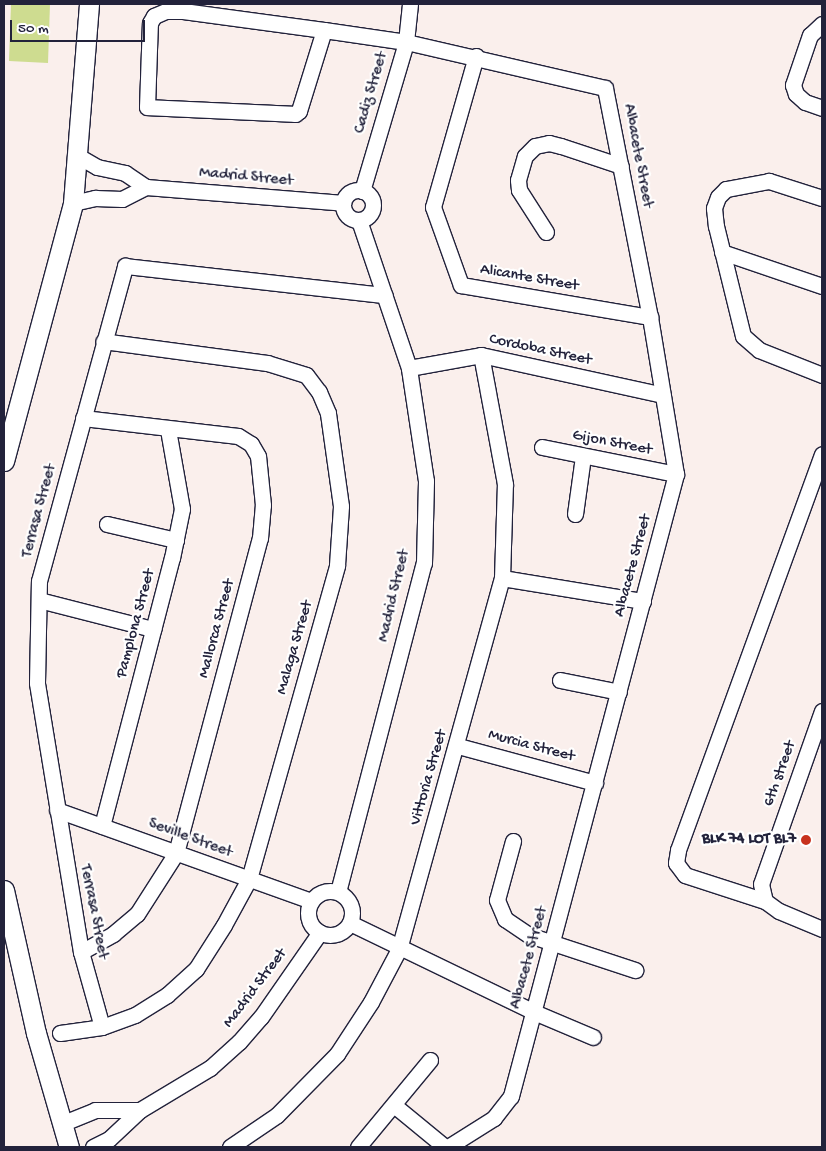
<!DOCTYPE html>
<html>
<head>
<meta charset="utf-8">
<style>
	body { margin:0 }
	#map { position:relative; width:826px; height:1151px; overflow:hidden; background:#faefec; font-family:"Gochi Hand",sans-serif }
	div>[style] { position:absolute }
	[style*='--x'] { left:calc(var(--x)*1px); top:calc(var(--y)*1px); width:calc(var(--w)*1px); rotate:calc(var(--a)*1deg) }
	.green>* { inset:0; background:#cedc90 }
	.roads { filter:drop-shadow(1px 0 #22223b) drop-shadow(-1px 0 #22223b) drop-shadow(0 1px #22223b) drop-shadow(0 -1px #22223b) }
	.minor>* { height:15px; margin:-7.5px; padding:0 7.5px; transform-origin:7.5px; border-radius:7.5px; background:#fff }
	.minor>.ring { margin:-7.5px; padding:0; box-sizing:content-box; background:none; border:15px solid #fff; border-radius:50% }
	.tertiary>* { height:19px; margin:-9.5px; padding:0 9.5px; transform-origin:9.5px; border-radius:9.5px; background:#fff }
	.dots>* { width:14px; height:14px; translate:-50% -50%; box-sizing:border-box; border:2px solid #fff; border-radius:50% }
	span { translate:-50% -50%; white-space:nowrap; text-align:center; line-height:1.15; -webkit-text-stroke:4.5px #fff; paint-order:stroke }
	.street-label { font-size:16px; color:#22223b }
	.poi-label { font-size:16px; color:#22223b; font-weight:700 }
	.right { translate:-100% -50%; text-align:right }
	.frame { position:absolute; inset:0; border:5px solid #22223b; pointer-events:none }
	.scale { position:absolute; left:10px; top:20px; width:135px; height:22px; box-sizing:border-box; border:2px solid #22223b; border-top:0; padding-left:6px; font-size:15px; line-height:18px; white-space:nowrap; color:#22223b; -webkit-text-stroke:4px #fff; paint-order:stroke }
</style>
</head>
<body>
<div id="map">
	<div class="green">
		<div style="clip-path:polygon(11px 4px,50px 4px,48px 63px,9px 61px)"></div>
	</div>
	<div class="roads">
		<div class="minor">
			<div style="--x:822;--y:24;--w:16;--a:137"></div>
			<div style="--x:810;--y:35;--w:53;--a:108.8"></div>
			<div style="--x:793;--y:85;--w:9;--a:72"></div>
			<div style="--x:796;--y:94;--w:12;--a:42"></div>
			<div style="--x:805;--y:102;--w:18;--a:19"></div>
			<div style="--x:324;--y:30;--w:85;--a:107.2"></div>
			<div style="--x:299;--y:111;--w:5;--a:143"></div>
			<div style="--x:295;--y:114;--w:148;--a:-177.3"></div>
			<div style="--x:147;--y:107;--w:84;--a:-88"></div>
			<div style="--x:150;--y:23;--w:8;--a:-60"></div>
			<div style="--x:154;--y:16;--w:13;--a:-23"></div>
			<div style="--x:166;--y:11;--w:17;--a:0"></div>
			<div style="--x:183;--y:11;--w:142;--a:7.7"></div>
			<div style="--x:324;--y:30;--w:83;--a:8.3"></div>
			<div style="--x:406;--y:42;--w:204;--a:13"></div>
			<div style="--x:605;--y:88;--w:233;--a:78.9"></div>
			<div style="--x:650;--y:317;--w:159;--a:80.6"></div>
			<div style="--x:676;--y:474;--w:644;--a:104.86"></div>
			<div style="--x:511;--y:1096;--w:28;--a:128"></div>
			<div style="--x:494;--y:1118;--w:54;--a:147.8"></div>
			<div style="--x:476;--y:56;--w:157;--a:105.9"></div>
			<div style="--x:433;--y:207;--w:83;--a:70.3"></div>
			<div style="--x:461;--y:285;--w:192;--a:9.6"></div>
			<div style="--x:78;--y:156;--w:22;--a:30"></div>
			<div style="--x:97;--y:167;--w:29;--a:12"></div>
			<div style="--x:125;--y:173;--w:25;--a:34"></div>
			<div style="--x:146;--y:187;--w:198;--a:4.6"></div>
			<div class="ring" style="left:343px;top:190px;width:15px;height:15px"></div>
			<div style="--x:362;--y:191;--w:155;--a:-73.5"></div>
			<div style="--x:406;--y:42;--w:38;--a:-84"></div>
			<div style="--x:822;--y:198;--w:56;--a:-162.2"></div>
			<div style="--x:769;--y:181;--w:44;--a:169.5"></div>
			<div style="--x:726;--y:189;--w:11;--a:135"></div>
			<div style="--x:718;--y:197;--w:12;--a:110"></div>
			<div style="--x:714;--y:208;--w:18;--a:84"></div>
			<div style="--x:716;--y:226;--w:113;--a:76.2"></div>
			<div style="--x:743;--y:336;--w:21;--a:41"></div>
			<div style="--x:759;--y:350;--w:68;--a:21.6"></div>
			<div style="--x:73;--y:203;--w:23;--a:-13"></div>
			<div style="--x:95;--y:198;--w:27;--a:2"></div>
			<div style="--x:122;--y:199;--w:27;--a:-27"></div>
			<div style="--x:546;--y:232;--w:50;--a:-122.7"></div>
			<div style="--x:519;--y:190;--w:10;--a:-96"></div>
			<div style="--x:518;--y:180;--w:25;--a:-74"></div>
			<div style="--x:525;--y:156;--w:14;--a:-45"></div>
			<div style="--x:535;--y:146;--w:14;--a:-12"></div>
			<div style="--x:549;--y:143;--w:12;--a:14"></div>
			<div style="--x:561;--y:146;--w:63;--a:18.4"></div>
			<div style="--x:722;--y:252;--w:106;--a:18.8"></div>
			<div style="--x:409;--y:368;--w:73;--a:-10.2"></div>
			<div style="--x:481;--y:355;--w:186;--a:12.4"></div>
			<div style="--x:542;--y:447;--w:137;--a:11.4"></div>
			<div style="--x:575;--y:514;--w:59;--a:-82.1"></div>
			<div style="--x:107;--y:524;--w:71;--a:13.1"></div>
			<div style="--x:502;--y:578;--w:143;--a:9.3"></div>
			<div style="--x:39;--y:600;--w:118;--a:14.3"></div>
			<div style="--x:560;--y:680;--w:60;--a:11.5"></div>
			<div style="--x:822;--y:711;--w:183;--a:109.4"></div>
			<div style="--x:761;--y:884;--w:17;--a:77"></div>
			<div style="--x:765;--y:901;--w:17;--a:36"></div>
			<div style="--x:779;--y:911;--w:47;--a:22.7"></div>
			<div style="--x:458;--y:746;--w:142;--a:15.1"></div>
			<div style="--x:57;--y:810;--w:270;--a:19.7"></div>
			<div style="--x:102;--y:826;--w:277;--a:-75.4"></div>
			<div style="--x:172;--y:558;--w:50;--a:-78.5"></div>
			<div style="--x:182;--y:509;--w:80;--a:-100"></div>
			<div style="--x:513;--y:841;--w:61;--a:105.2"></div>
			<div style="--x:497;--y:900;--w:21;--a:67"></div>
			<div style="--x:505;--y:919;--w:29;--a:34"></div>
			<div style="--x:529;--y:935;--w:112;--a:18.3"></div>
			<div class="ring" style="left:308px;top:891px;width:29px;height:29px"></div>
			<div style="--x:338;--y:892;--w:340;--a:-75.4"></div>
			<div style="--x:424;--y:563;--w:82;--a:-88.6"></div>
			<div style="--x:426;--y:481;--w:114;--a:-98.6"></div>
			<div style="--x:409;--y:368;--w:156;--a:-108.7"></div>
			<div style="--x:765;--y:901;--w:84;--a:-162"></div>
			<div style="--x:685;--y:875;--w:15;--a:-127"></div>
			<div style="--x:676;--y:863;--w:13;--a:-81"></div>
			<div style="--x:678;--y:850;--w:421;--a:-70"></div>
			<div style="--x:350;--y:923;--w:204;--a:25.8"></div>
			<div style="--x:534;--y:1012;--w:64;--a:23"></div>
			<div style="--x:81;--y:952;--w:37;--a:-29"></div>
			<div style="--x:113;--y:934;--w:31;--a:-40"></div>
			<div style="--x:137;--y:914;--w:72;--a:-57.4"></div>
			<div style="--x:176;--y:853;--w:326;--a:-75.1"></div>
			<div style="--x:260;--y:538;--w:33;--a:-85"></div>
			<div style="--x:263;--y:505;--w:49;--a:-95.8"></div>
			<div style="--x:258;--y:456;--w:14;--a:-120"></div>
			<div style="--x:251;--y:444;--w:15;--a:-148"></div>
			<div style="--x:238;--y:436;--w:156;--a:-173.4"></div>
			<div style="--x:102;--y:1027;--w:78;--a:-105.6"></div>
			<div style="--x:81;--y:952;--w:273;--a:-99.3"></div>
			<div style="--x:37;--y:683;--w:102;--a:-88.9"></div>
			<div style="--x:39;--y:581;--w:327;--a:-74.7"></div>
			<div style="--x:125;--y:266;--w:261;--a:6.4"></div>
			<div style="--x:60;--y:1033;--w:42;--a:-8.1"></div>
			<div style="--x:102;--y:1027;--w:35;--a:-20"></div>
			<div style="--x:135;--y:1015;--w:38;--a:-32"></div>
			<div style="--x:167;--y:995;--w:39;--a:-42"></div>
			<div style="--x:196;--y:969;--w:52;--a:-57.5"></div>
			<div style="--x:224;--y:925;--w:52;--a:-61.5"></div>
			<div style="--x:249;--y:879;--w:326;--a:-74.3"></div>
			<div style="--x:337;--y:565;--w:59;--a:-86.1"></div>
			<div style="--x:341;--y:506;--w:94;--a:-98"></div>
			<div style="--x:328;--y:413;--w:23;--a:-113"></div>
			<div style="--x:319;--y:392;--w:21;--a:-127"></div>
			<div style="--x:306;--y:375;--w:41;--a:-162.9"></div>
			<div style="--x:267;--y:363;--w:165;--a:-172.4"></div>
			<div style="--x:395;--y:1106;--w:65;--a:39.4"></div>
			<div style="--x:61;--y:1124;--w:37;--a:-22"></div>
			<div style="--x:95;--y:1110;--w:45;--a:0"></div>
			<div style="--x:93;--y:1147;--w:18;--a:-27"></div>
			<div style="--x:109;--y:1139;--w:42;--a:-43.1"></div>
			<div style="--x:140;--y:1110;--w:82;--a:-31"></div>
			<div style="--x:210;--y:1068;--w:39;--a:-42"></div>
			<div style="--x:239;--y:1042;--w:33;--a:-49"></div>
			<div style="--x:261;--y:1017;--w:103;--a:-55.2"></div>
			<div style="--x:230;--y:1147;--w:57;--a:-34.2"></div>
			<div style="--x:277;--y:1115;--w:86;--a:-45.5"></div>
			<div style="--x:337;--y:1054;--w:62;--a:-56.8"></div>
			<div style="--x:371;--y:1002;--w:60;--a:-62.2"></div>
			<div style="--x:399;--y:949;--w:385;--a:-74.5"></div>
			<div style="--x:502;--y:578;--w:94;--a:-88.2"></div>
			<div style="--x:505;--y:484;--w:131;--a:-100.5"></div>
			<div style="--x:358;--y:1147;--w:113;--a:-50.4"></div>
		</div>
		<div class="tertiary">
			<div style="--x:4;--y:461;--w:267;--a:-75"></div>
			<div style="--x:73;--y:203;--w:200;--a:-85.4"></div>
			<div style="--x:4;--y:890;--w:147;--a:77.4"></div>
			<div style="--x:36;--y:1033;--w:119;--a:73.9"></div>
		</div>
	</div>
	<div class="dots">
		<div style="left:806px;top:840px;background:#c8321e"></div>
	</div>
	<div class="street-label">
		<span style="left:372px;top:93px;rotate:-74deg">Cadiz Street</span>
		<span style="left:637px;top:156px;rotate:79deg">Albacete Street</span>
		<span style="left:246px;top:178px;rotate:5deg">Madrid Street</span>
		<span style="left:529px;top:279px;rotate:10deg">Alicante Street</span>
		<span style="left:540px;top:351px;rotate:12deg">Cordoba Street</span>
		<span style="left:612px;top:444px;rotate:11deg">Gijon Street</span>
		<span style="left:40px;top:511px;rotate:-75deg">Terrasa Street</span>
		<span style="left:634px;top:566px;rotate:-75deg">Albacete Street</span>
		<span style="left:395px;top:596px;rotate:-77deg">Madrid Street</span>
		<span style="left:137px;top:624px;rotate:-75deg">Pamplona Street</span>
		<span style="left:218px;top:629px;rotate:-75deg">Mallorca Street</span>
		<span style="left:296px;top:648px;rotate:-74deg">Malaga Street</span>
		<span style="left:531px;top:747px;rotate:15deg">Murcia Street</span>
		<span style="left:781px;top:774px;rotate:-70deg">6th street</span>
		<span style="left:430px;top:778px;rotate:-74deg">Vittoria Street</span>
		<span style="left:190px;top:839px;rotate:20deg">Seville Street</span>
		<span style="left:93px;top:912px;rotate:79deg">Terrasa Street</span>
		<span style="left:530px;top:958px;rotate:-75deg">Albacete Street</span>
		<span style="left:256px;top:989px;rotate:-53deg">Madrid Street</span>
	</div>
	<div class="poi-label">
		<span class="right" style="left:796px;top:840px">BLK 74 LOT BL7</span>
	</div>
	<div class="frame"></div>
	<div class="scale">50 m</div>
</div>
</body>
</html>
